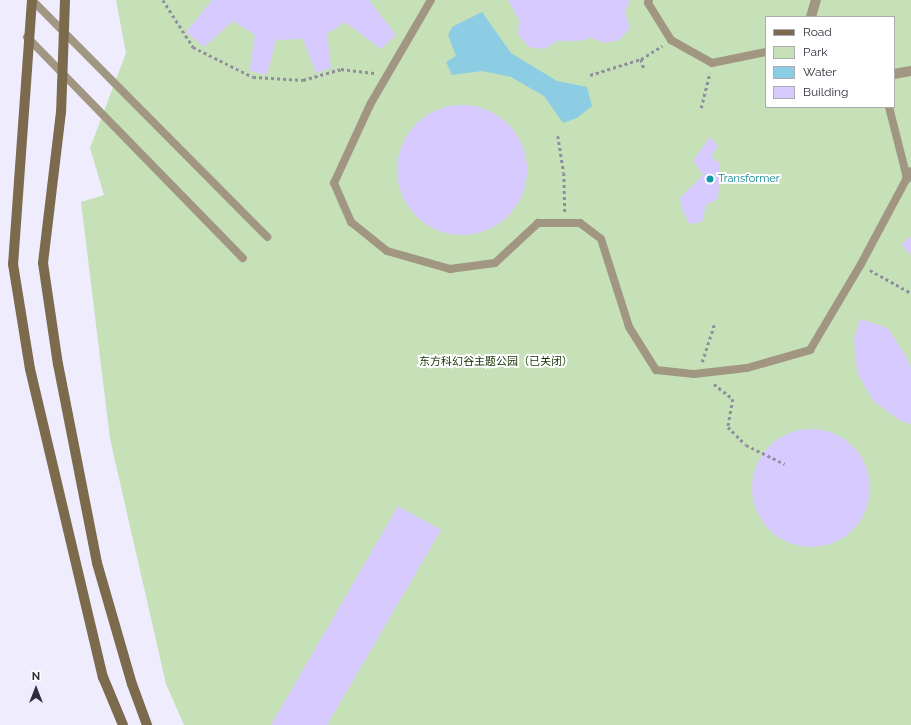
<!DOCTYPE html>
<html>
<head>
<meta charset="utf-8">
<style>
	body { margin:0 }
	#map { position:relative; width:911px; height:725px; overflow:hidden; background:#efecfe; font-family:Raleway,"Noto Sans SC",sans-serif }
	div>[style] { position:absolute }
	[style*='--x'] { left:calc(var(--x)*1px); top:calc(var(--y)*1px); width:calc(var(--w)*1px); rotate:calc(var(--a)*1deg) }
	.green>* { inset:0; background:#c6e1b8 }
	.water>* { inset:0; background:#8dcde3 }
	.building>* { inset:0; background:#d6cafe }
	.round { border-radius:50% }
	.path>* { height:2.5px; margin-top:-1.25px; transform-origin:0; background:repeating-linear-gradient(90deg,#908e9c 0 3px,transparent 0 6px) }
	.lane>* { height:8px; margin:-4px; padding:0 4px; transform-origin:4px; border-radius:4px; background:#a19681 }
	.street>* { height:10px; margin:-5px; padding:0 5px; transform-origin:5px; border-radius:5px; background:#a19681 }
	.secondary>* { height:10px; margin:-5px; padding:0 5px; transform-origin:5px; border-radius:5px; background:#7b6b4c }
	.dots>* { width:11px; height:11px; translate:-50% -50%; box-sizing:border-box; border:2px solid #fff; border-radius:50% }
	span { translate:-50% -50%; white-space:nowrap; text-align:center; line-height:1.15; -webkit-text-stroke:4px #fff; paint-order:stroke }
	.culture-label { font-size:11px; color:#0d838f }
	.left { translate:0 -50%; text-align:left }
	.park-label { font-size:11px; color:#183504 }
	.legend { position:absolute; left:765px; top:16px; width:130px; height:92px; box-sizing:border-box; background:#fff; border:1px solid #acabaf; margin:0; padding:5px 7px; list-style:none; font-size:12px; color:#2f2d38 }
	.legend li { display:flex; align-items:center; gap:8px; height:20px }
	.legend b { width:20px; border:1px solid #acabaf }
	.north { position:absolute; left:16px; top:669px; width:40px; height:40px; -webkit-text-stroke:3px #fff; paint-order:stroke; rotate:0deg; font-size:11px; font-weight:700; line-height:16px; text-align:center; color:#2f2d38 }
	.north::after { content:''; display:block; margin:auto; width:14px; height:18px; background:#2f2d38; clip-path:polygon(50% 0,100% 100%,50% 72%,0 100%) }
</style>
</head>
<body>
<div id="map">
	<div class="green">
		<div style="clip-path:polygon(evenodd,116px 0,911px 0,911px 725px,184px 725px,166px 684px,110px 439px,81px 202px,104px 195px,90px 148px,126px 53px,116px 0,766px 17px,894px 17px,894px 107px,766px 107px,766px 17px)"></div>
	</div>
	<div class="water">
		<div style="clip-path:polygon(482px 12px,511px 53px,557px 81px,587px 87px,592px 106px,577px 118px,563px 123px,544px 96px,511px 77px,482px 71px,452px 75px,446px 62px,456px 56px,448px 35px,452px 27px)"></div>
	</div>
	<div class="building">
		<div style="clip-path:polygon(212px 0,369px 0,396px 35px,381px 49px,345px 22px,327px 34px,331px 68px,316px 73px,303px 39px,276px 40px,267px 75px,249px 71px,255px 35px,233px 21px,204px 47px,186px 32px)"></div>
		<div style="clip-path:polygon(508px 0,630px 0,625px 11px,630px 28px,619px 40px,606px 43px,591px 38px,579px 41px,557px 41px,545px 49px,529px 47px,518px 34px,519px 20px)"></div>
		<div class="round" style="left:397px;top:105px;width:130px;height:130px"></div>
		<div style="clip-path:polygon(710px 137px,718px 146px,711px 156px,720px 164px,718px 199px,706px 205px,702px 222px,689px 224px,682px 210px,680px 198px,703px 175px,693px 161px)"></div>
		<div style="clip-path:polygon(911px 236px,911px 255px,901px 245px)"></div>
		<div style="clip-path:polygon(860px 319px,888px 328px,905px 355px,911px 368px,911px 424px,901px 421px,873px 401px,857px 372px,854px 339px)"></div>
		<div class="round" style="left:752px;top:429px;width:118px;height:118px"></div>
		<div style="clip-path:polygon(398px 506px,441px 530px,327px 725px,271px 725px)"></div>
	</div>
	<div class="path">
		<div style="--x:163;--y:0;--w:56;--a:57.4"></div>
		<div style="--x:193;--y:47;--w:67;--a:26.6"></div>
		<div style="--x:253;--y:77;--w:50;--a:3.4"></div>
		<div style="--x:303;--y:80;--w:40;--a:-16"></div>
		<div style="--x:341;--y:69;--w:35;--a:7"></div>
		<div style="--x:641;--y:59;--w:10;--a:73"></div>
		<div style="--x:590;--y:75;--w:53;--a:-17.4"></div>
		<div style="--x:641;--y:59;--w:25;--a:-32"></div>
		<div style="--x:701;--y:108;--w:36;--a:-76"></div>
		<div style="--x:558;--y:136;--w:37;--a:81"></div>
		<div style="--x:564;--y:173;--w:40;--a:88.6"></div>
		<div style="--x:870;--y:270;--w:47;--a:29.3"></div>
		<div style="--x:702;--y:362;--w:40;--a:-72"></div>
		<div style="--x:714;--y:384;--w:24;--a:38"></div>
		<div style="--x:733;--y:399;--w:28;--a:100"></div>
		<div style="--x:728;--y:427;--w:25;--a:45"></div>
		<div style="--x:746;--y:445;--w:43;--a:26"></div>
	</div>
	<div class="lane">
		<div style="--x:32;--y:0;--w:334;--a:45.2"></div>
		<div style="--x:431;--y:0;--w:121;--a:120.2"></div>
		<div style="--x:370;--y:105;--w:86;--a:114.8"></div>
		<div style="--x:334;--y:183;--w:43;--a:66.4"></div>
		<div style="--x:351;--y:222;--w:46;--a:38.9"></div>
		<div style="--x:387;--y:251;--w:66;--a:15.9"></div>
		<div style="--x:450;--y:269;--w:45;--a:-7.6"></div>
		<div style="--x:495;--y:263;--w:59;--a:-42.9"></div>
		<div style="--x:538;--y:223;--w:42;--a:0"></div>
		<div style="--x:580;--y:223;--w:26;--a:37"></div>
		<div style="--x:601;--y:239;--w:92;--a:72.3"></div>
		<div style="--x:629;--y:327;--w:51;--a:57.9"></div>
		<div style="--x:656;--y:370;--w:38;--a:6"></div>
		<div style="--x:694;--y:374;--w:53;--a:-6.5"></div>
		<div style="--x:747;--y:368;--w:66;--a:-15.9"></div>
		<div style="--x:810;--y:350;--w:100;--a:-59.3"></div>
		<div style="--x:861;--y:264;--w:98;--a:-61.9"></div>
		<div style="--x:907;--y:178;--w:73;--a:-104.2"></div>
		<div style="--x:649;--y:0;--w:3;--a:108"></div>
		<div style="--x:648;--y:3;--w:44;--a:58.1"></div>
		<div style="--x:671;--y:40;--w:47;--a:29.3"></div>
		<div style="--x:712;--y:63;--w:55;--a:-11.5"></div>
		<div style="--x:27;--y:37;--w:309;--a:45.7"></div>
	</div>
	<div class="street">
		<div style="--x:811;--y:17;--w:18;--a:-74"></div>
		<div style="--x:894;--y:74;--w:17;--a:-10"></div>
		<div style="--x:907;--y:178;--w:7;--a:-56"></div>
	</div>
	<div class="secondary">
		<div style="--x:32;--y:0;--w:265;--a:94.1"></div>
		<div style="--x:13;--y:264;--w:106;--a:80.8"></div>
		<div style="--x:30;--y:369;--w:317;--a:76.7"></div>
		<div style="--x:103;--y:677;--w:52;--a:67.4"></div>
		<div style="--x:65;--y:0;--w:112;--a:92"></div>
		<div style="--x:61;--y:112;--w:152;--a:96.8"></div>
		<div style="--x:43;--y:263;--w:102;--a:81.6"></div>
		<div style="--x:58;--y:364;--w:203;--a:78.9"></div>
		<div style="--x:97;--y:563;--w:126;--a:73.9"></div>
		<div style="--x:132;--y:684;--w:44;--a:69.9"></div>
	</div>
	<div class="dots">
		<div style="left:710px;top:179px;background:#0f9aa8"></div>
	</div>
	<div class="culture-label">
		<span class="left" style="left:718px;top:179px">Transformer</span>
	</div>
	<div class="park-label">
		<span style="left:496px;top:362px">东方科幻谷主题公园（已关闭）</span>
	</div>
	<ul class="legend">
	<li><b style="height:5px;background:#7b6b4c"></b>Road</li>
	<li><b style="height:11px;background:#c6e1b8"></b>Park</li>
	<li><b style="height:11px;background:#8dcde3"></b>Water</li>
	<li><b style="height:11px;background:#d6cafe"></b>Building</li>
	</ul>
	<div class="north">N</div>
</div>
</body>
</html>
